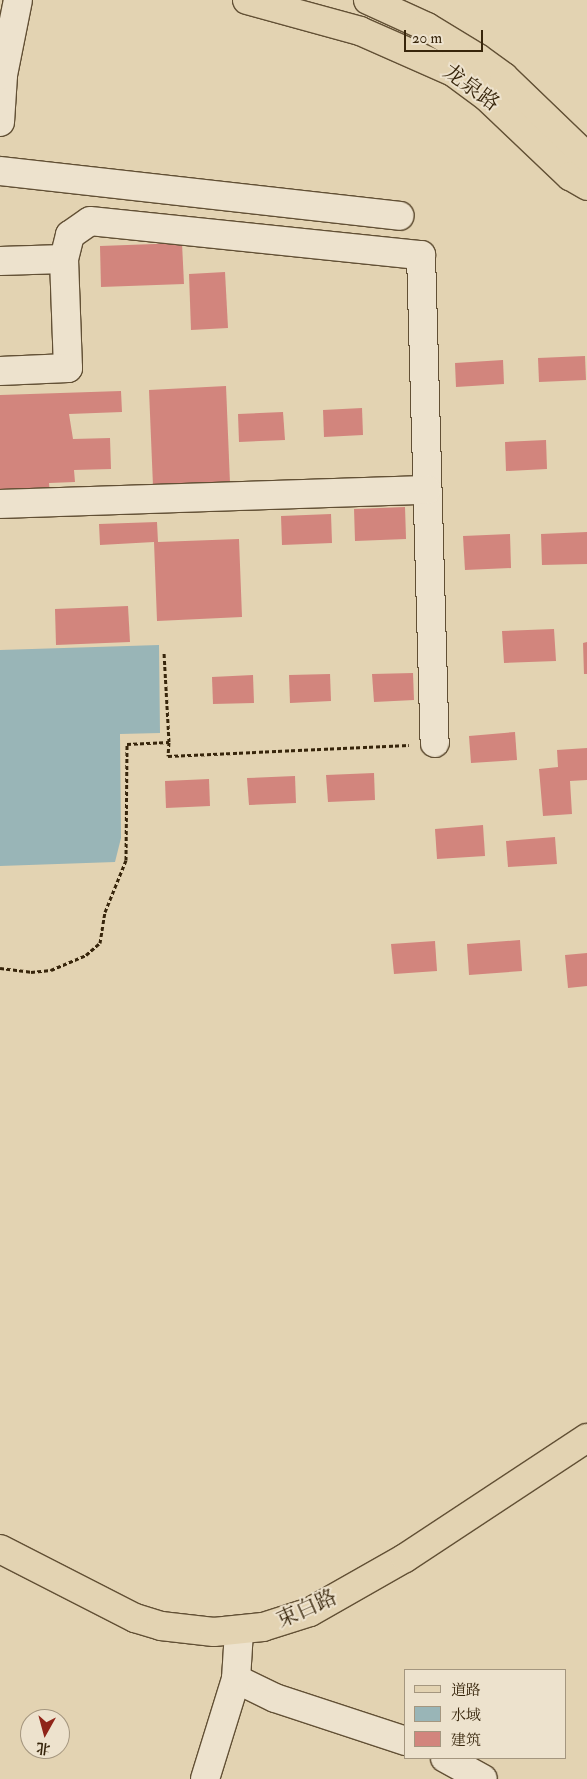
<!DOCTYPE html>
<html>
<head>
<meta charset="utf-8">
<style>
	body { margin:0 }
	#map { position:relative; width:587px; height:1779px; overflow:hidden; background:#e3d3b2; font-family:"IM FELL Double Pica","Noto Serif SC",serif }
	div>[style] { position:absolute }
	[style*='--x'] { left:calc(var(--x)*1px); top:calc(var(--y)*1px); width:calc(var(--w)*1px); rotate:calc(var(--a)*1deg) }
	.water>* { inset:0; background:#99b5b7 }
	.building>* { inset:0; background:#d2857d }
	.path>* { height:3px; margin-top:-1.5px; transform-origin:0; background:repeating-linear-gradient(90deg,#37250b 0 4px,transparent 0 6.5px) }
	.roads { filter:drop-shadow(1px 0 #625035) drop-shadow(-1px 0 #625035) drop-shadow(0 1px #625035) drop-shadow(0 -1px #625035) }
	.minor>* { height:28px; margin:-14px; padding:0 14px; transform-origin:14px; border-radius:14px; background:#ede2cd }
	.major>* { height:28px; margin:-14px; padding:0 14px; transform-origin:14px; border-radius:14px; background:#e3d3b2 }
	span { translate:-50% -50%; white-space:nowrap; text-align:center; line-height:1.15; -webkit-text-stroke:4px #ede2cd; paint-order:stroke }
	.street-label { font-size:21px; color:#37250b }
	.legend { position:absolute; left:404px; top:1669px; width:162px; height:90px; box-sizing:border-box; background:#ede2cd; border:1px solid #a4967f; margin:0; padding:6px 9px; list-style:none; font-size:15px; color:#37250b }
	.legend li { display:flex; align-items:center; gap:10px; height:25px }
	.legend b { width:25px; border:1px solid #a4967f }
	.north { position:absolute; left:20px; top:1709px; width:50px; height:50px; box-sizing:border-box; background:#ede2cd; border:1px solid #a4967f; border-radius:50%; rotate:187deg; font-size:14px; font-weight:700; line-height:20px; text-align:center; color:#37250b }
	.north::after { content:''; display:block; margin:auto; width:18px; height:22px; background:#8f2418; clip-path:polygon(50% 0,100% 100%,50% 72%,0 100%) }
	.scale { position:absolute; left:404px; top:30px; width:79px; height:22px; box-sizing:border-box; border:2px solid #37250b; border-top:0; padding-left:6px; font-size:15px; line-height:18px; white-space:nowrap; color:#37250b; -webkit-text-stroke:4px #ede2cd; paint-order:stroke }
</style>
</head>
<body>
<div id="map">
	<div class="water">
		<div style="clip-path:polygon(159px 645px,160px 733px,120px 734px,121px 838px,115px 862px,0 866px,0 650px)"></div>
	</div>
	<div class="building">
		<div style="clip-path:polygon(182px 243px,184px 284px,101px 287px,100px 246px)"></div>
		<div style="clip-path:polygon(225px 272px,228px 328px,191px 330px,189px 274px)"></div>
		<div style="clip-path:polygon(585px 356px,586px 380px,539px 382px,538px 358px)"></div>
		<div style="clip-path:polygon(503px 360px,504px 384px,456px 387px,455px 363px)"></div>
		<div style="clip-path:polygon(226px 386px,230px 483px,153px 486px,149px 390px)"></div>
		<div style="clip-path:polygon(121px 391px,122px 412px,69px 414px,73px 439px,110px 438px,111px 469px,74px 470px,75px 482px,49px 483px,50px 495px,0 497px,0 395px)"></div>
		<div style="clip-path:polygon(362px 408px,363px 435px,324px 437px,323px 410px)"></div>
		<div style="clip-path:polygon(283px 412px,285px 440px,239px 442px,238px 414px)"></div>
		<div style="clip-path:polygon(546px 440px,547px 469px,506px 471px,505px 442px)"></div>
		<div style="clip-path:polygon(405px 507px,406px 539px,355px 541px,354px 509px)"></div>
		<div style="clip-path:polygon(331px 514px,332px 543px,282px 545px,281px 516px)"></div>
		<div style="clip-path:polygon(157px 522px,158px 542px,239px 539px,242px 617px,157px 621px,154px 542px,100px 545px,99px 524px)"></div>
		<div style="clip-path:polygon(587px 532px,587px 564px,542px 565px,541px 534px)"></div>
		<div style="clip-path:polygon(510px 534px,511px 568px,465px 570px,463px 536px)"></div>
		<div style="clip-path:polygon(128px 606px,130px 642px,56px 645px,55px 609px)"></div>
		<div style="clip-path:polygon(554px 629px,556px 661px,504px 663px,502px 631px)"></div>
		<div style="clip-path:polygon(587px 642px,587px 674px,584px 674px,583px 643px)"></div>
		<div style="clip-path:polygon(413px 673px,414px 700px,374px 702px,372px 674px)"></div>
		<div style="clip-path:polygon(330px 674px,331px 701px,290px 703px,289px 675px)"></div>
		<div style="clip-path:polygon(253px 675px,254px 703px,213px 704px,212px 677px)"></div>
		<div style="clip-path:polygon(515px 732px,517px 760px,471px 763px,469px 736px)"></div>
		<div style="clip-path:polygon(587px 748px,587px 780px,570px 781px,572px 814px,543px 816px,539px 769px,558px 767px,557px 750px)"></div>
		<div style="clip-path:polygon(374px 773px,375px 800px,328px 802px,326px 775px)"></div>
		<div style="clip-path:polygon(295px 776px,296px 803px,249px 805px,247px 778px)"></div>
		<div style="clip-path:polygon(209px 779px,210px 806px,166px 808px,165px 781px)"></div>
		<div style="clip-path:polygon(483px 825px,485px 856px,437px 859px,435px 829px)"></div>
		<div style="clip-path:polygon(555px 837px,557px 864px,508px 867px,506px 841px)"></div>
		<div style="clip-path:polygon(520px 940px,522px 971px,469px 975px,467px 944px)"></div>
		<div style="clip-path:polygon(435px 941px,437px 971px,394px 974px,391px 944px)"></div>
		<div style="clip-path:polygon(587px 953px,587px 986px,568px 988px,565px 955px)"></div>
	</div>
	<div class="path">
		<div style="--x:169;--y:742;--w:14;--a:94"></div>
		<div style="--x:168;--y:756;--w:241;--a:-2.6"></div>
		<div style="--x:0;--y:968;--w:31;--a:7"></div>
		<div style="--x:31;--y:972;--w:20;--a:-6"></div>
		<div style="--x:51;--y:970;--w:38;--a:-23"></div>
		<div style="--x:86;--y:955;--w:18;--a:-41"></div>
		<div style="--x:100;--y:943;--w:31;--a:-81"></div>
		<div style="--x:105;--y:912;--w:56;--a:-68"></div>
		<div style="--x:126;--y:860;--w:116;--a:-89.5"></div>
		<div style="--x:127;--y:744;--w:42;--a:-2.7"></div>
		<div style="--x:169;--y:742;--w:90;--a:-93.2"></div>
	</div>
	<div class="roads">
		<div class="minor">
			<div style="--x:0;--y:122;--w:47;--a:-86.3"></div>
			<div style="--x:3;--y:75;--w:76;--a:-78.7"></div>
			<div style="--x:0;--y:171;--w:402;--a:6.4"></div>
			<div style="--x:64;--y:259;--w:25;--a:-76"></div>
			<div style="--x:70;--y:235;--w:24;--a:-35"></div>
			<div style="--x:90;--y:221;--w:333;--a:5.9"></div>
			<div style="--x:421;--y:255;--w:488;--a:88.4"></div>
			<div style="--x:0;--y:261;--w:64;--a:-1.8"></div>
			<div style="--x:64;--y:259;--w:109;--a:87.9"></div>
			<div style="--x:68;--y:368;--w:68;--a:177.5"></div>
			<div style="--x:0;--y:504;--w:427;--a:-1.9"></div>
			<div style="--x:236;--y:1679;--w:43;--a:26"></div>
			<div style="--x:275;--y:1698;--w:138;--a:18.2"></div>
			<div style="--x:445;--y:1758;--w:43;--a:28.9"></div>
			<div style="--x:205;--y:1779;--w:105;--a:-72.8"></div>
			<div style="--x:236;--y:1679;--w:48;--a:-86.4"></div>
		</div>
		<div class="major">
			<div style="--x:247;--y:0;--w:117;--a:15.3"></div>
			<div style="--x:360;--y:31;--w:102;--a:23.8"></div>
			<div style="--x:453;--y:72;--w:42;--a:36.3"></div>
			<div style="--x:487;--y:97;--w:115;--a:43.6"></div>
			<div style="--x:570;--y:176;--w:20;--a:30"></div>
			<div style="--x:368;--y:0;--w:65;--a:24.6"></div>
			<div style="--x:427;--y:27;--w:60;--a:31.3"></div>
			<div style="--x:478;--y:58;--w:32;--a:36"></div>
			<div style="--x:504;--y:77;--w:115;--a:43.9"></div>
			<div style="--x:0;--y:1549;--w:152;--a:27.1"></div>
			<div style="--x:135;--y:1618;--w:27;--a:17"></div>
			<div style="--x:161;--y:1626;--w:53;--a:6.5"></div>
			<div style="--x:214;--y:1632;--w:49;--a:-5.8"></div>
			<div style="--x:263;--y:1627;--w:49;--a:-17.7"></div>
			<div style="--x:310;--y:1612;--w:109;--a:-29.6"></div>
			<div style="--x:405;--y:1558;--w:218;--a:-33.4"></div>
		</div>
	</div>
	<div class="street-label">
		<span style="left:471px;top:88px;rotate:36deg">龙泉路</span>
		<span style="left:307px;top:1609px;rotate:-24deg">束白路</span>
	</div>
	<ul class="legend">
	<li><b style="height:6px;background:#e3d3b2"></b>道路</li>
	<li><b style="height:14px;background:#99b5b7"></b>水域</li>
	<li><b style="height:14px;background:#d2857d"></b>建筑</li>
	</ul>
	<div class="north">北</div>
	<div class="scale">20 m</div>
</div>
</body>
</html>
